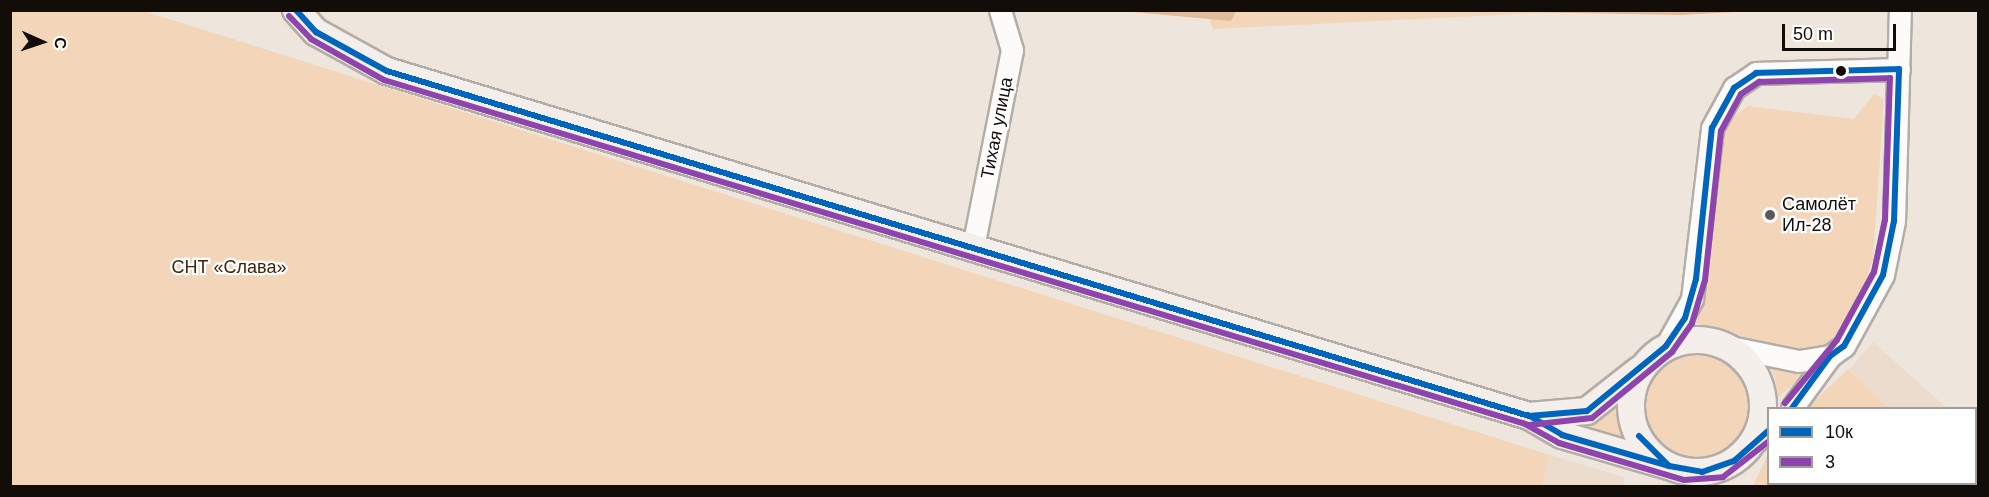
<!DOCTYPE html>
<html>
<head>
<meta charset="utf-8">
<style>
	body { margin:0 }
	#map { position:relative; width:1989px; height:497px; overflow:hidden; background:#eee5dd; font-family:Helvetica,sans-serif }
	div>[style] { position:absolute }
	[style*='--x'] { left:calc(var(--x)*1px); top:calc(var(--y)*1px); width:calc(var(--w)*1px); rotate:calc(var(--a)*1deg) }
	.built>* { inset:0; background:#ecdccd }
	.green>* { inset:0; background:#f3d6ba }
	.round { border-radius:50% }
	.forest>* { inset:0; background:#dfbb97 }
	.roads { filter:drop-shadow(2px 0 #b4ada7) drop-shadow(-2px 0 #b4ada7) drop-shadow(0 2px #b4ada7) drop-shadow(0 -2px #b4ada7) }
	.minor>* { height:21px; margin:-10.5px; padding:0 10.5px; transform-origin:10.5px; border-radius:10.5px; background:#fcfbfa }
	.major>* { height:26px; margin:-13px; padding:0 13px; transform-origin:13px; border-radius:13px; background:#f4efea }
	.major>.ring { margin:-13px; padding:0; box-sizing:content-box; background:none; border:26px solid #f4efea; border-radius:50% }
	.bus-1>* { height:6px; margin:-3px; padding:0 3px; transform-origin:3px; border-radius:3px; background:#0065bd }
	.bus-2>* { height:6px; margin:-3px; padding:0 3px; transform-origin:3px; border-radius:3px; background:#8e44ad }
	.dots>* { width:16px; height:16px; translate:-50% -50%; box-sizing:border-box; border:3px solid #fff; border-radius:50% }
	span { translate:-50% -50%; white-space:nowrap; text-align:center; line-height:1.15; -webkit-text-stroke:4.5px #fff; paint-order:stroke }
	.street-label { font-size:18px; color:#120d08 }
	.poi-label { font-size:18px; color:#120d08 }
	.left { translate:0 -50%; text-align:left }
	.park-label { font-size:18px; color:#3d250a }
	.frame { position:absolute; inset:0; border:12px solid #120d08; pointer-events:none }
	.legend { position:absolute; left:1767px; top:407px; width:210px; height:78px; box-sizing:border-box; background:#fff; border:2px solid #a09e9c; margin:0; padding:8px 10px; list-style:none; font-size:18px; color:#120d08 }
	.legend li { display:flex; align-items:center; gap:12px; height:30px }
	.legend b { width:30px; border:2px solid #a09e9c }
	.north { position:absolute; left:12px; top:12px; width:60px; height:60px; -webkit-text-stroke:4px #fff; paint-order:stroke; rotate:93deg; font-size:16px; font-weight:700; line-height:24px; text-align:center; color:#120d08 }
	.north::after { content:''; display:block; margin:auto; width:21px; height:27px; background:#120d08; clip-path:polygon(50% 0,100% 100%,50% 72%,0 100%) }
	.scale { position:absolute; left:1782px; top:24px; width:114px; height:27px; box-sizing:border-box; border:3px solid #120d08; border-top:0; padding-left:8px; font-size:18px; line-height:21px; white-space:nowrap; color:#120d08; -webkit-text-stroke:4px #fff; paint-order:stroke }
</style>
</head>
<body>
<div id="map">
	<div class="built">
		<div style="clip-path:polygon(1873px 342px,1947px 408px,1816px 408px)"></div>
		<div style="clip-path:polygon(1550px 455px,1624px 477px,1624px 486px,1542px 486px)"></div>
	</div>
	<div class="green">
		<div style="clip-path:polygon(1206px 10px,1576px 11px,1213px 29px)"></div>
		<div style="clip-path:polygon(15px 11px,144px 11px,1550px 455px,1542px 486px,11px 486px,10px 12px)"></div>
		<div style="clip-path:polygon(1874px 94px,1884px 99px,1873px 259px,1859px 300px,1835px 340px,1810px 353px,1775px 350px,1696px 323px,1722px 125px,1748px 106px,1854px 119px)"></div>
		<div class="round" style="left:1640px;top:349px;width:112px;height:112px"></div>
		<div style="clip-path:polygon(1762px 355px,1816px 365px,1777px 398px,1775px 376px)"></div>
		<div style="clip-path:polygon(1848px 369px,1887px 408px,1807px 408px)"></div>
		<div style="clip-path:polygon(1614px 400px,1626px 441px,1567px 423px)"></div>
		<div style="clip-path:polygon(1768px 454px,1768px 484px,1812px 484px,1753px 486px)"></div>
	</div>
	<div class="forest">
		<div style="clip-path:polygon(1409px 10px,1752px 10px,1752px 11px,1681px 15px)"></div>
		<div style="clip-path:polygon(1122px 11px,1236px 11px,1231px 21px)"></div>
	</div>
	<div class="roads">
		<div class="minor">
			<div style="--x:973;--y:247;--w:201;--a:-78.8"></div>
			<div style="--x:1012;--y:50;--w:42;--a:-106.7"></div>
			<div style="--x:1666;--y:346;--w:54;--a:-61"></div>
			<div style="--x:1692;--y:299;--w:172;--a:-83.3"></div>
			<div style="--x:1712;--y:128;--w:46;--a:-61.2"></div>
			<div style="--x:1734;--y:88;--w:27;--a:-34"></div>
			<div style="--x:1756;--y:73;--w:143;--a:-1.6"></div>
			<div style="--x:1730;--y:347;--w:70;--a:11.5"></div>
			<div style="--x:1799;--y:361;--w:31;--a:-9"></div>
			<div style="--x:1792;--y:408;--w:64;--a:-53.8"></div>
			<div style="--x:1830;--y:356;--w:17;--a:-36"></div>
			<div style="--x:1844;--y:346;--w:81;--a:-61.2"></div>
			<div style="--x:1883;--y:275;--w:55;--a:-78.5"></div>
			<div style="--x:1894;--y:221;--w:211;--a:-88.4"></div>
			<div style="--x:1750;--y:446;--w:23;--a:-40"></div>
		</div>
		<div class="major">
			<div style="--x:296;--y:10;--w:30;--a:48"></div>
			<div style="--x:316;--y:32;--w:81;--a:28.8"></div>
			<div style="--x:387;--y:71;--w:1193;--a:16.81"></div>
			<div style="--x:1529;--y:416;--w:38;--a:30"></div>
			<div style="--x:1562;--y:435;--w:111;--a:16.2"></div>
			<div class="ring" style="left:1631px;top:340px;width:106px;height:106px"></div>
			<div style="--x:1529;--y:416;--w:58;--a:-4.9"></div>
			<div style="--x:1587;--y:411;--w:66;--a:-38.3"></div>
		</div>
	</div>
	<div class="bus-1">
		<div style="--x:296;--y:10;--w:30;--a:48"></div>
		<div style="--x:316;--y:32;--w:81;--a:28.8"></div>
		<div style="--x:387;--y:71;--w:1193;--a:16.81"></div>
		<div style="--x:1529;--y:416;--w:58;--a:-4.9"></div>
		<div style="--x:1587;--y:411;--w:102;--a:-39.4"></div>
		<div style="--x:1666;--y:346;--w:34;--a:-56"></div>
		<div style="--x:1685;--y:318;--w:41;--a:-74.2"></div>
		<div style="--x:1696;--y:279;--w:152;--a:-84"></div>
		<div style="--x:1712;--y:128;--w:46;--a:-61.2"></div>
		<div style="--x:1734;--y:88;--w:27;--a:-34"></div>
		<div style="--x:1756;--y:73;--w:143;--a:-1.6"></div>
		<div style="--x:1792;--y:408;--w:64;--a:-53.8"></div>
		<div style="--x:1830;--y:356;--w:17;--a:-36"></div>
		<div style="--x:1844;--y:346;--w:81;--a:-61.2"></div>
		<div style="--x:1883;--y:275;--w:55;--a:-78.5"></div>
		<div style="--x:1894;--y:221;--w:152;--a:-88.1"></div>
		<div style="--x:1528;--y:415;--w:39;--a:30"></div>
		<div style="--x:1562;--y:435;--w:111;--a:16.2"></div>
		<div style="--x:1639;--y:436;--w:42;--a:45"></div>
		<div style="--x:1669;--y:466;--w:34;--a:10"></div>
		<div style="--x:1702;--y:472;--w:34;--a:-19"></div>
		<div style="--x:1734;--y:461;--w:45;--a:-41.4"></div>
	</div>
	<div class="bus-2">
		<div style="--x:289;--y:16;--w:32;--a:46"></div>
		<div style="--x:311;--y:39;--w:84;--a:29.3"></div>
		<div style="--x:384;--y:80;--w:1196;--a:16.77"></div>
		<div style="--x:1529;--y:425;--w:63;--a:-6.3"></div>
		<div style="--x:1592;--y:418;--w:104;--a:-39.5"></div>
		<div style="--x:1672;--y:352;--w:35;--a:-55"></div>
		<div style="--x:1692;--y:323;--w:45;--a:-73.2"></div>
		<div style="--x:1705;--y:280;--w:150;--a:-83.9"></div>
		<div style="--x:1721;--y:131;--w:42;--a:-61.6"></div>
		<div style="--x:1741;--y:94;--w:22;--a:-34"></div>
		<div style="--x:1759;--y:82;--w:131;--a:-1.7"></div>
		<div style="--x:1890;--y:78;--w:142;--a:92"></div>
		<div style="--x:1885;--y:220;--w:53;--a:101.9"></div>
		<div style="--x:1874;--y:272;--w:77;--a:118.6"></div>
		<div style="--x:1837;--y:340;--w:82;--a:129.5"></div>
		<div style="--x:1523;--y:423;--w:41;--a:29.1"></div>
		<div style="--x:1559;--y:443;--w:130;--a:16.5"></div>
		<div style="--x:1684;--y:480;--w:39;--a:-4"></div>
		<div style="--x:1723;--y:477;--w:57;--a:-37.9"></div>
	</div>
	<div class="dots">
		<div style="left:1841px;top:71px;background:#120d08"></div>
		<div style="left:1770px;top:215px;background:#5f5953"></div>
	</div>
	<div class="street-label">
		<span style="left:997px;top:128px;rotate:-79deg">Тихая улица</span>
	</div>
	<div class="poi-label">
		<span class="left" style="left:1782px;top:215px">Самолёт<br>Ил-28</span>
	</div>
	<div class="park-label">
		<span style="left:229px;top:267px">СНТ «Слава»</span>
	</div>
	<div class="frame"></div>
	<ul class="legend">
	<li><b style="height:8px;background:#0065bd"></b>10к</li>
	<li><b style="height:8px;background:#8e44ad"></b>3</li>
	</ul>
	<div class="north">С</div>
	<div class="scale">50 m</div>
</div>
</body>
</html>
